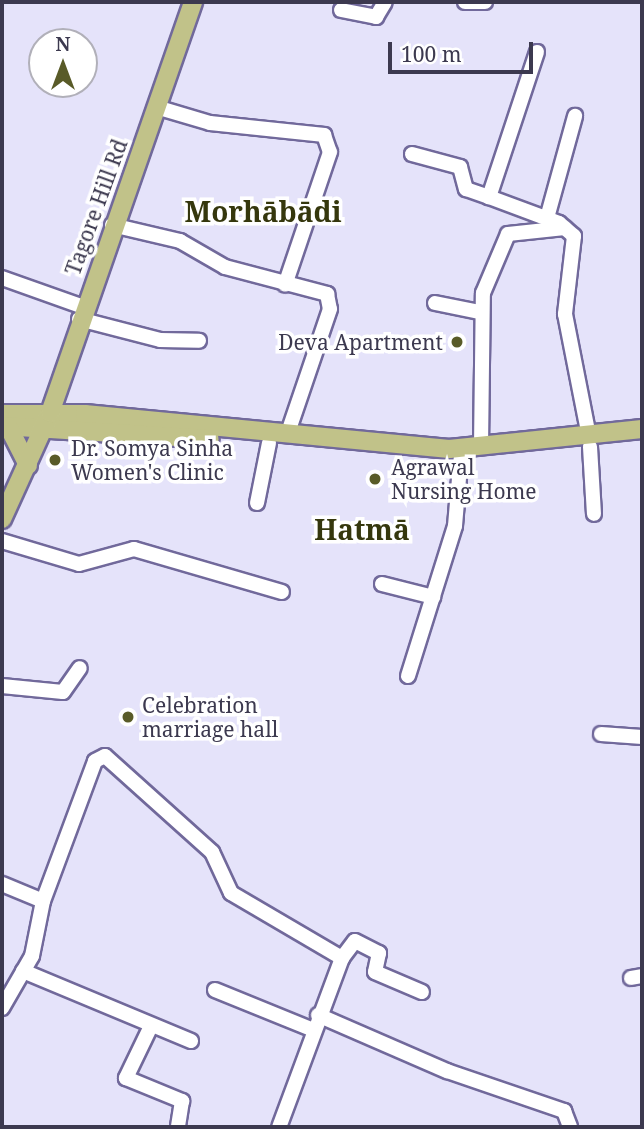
<!DOCTYPE html>
<html>
<head>
<meta charset="utf-8">
<style>
	body { margin:0 }
	#map { position:relative; width:644px; height:1129px; overflow:hidden; background:#e5e3fa; font-family:"Noto Serif",serif }
	div>[style] { position:absolute }
	[style*='--x'] { left:calc(var(--x)*1px); top:calc(var(--y)*1px); width:calc(var(--w)*1px); rotate:calc(var(--a)*1deg) }
	.roads { filter:drop-shadow(2px 0 #71699b) drop-shadow(-2px 0 #71699b) drop-shadow(0 2px #71699b) drop-shadow(0 -2px #71699b) }
	.minor>* { height:14px; margin:-7px; padding:0 7px; transform-origin:7px; border-radius:7px; background:#fff }
	.major>* { height:18px; margin:-9px; padding:0 9px; transform-origin:9px; border-radius:9px; background:#c1c289 }
	.dots>* { width:19px; height:19px; translate:-50% -50%; box-sizing:border-box; border:4px solid #fff; border-radius:50% }
	span { translate:-50% -50%; white-space:nowrap; text-align:center; line-height:1.15; -webkit-text-stroke:7px #fff; paint-order:stroke }
	.street-label { font-size:21px; color:#3c394f }
	.poi-label { font-size:21px; color:#3c394f }
	.right { translate:-100% -50%; text-align:right }
	.left { translate:0 -50%; text-align:left }
	.district-label { font-size:28px; color:#35370d; font-weight:700 }
	.frame { position:absolute; inset:0; border:4px solid #3c394f; pointer-events:none }
	.north { position:absolute; left:28px; top:28px; width:70px; height:70px; box-sizing:border-box; background:#fff; border:2px solid #b1b0b9; border-radius:50%; rotate:0deg; font-size:19px; font-weight:700; line-height:28px; text-align:center; color:#3c394f }
	.north::after { content:''; display:block; margin:auto; width:24px; height:32px; background:#595b28; clip-path:polygon(50% 0,100% 100%,50% 72%,0 100%) }
	.scale { position:absolute; left:388px; top:42px; width:145px; height:32px; box-sizing:border-box; border:4px solid #3c394f; border-top:0; padding-left:9px; font-size:21px; line-height:24px; white-space:nowrap; color:#3c394f; -webkit-text-stroke:5px #fff; paint-order:stroke }
</style>
</head>
<body>
<div id="map">
	<div class="roads">
		<div class="minor">
			<div style="--x:465;--y:2;--w:20;--a:0"></div>
			<div style="--x:341;--y:10;--w:36;--a:11"></div>
			<div style="--x:376;--y:17;--w:17;--a:-59"></div>
			<div style="--x:537;--y:52;--w:153;--a:108.3"></div>
			<div style="--x:489;--y:197;--w:75;--a:20.4"></div>
			<div style="--x:559;--y:223;--w:20;--a:41"></div>
			<div style="--x:574;--y:236;--w:79;--a:96.6"></div>
			<div style="--x:565;--y:314;--w:124;--a:78.9"></div>
			<div style="--x:156;--y:107;--w:56;--a:16.5"></div>
			<div style="--x:210;--y:123;--w:115;--a:6"></div>
			<div style="--x:324;--y:135;--w:18;--a:71"></div>
			<div style="--x:330;--y:152;--w:140;--a:108.7"></div>
			<div style="--x:412;--y:154;--w:50;--a:15.2"></div>
			<div style="--x:460;--y:167;--w:23;--a:75"></div>
			<div style="--x:466;--y:189;--w:24;--a:19"></div>
			<div style="--x:547;--y:218;--w:106;--a:-74.6"></div>
			<div style="--x:112;--y:225;--w:70;--a:13.2"></div>
			<div style="--x:180;--y:241;--w:52;--a:30"></div>
			<div style="--x:225;--y:267;--w:106;--a:14.8"></div>
			<div style="--x:327;--y:294;--w:15;--a:79"></div>
			<div style="--x:330;--y:309;--w:133;--a:108.8"></div>
			<div style="--x:2;--y:278;--w:87;--a:19.5"></div>
			<div style="--x:435;--y:303;--w:46;--a:11.3"></div>
			<div style="--x:79;--y:319;--w:84;--a:14.5"></div>
			<div style="--x:160;--y:340;--w:39;--a:1"></div>
			<div style="--x:481;--y:447;--w:154;--a:-89.3"></div>
			<div style="--x:483;--y:293;--w:64;--a:-67"></div>
			<div style="--x:508;--y:234;--w:57;--a:-6"></div>
			<div style="--x:590;--y:447;--w:67;--a:86.6"></div>
			<div style="--x:257;--y:503;--w:61;--a:-78.7"></div>
			<div style="--x:2;--y:541;--w:80;--a:16.6"></div>
			<div style="--x:79;--y:564;--w:57;--a:-15.3"></div>
			<div style="--x:134;--y:549;--w:154;--a:16.2"></div>
			<div style="--x:382;--y:584;--w:53;--a:14.3"></div>
			<div style="--x:408;--y:676;--w:157;--a:-72.6"></div>
			<div style="--x:455;--y:526;--w:71;--a:-85.2"></div>
			<div style="--x:2;--y:686;--w:61;--a:5.6"></div>
			<div style="--x:63;--y:692;--w:29;--a:-55"></div>
			<div style="--x:601;--y:734;--w:41;--a:4.2"></div>
			<div style="--x:2;--y:884;--w:44;--a:22.5"></div>
			<div style="--x:342;--y:958;--w:21;--a:-53"></div>
			<div style="--x:355;--y:941;--w:27;--a:27"></div>
			<div style="--x:379;--y:953;--w:19;--a:102"></div>
			<div style="--x:375;--y:972;--w:51;--a:23.1"></div>
			<div style="--x:23;--y:971;--w:182;--a:22.6"></div>
			<div style="--x:631;--y:978;--w:11;--a:-10"></div>
			<div style="--x:215;--y:990;--w:104;--a:22.1"></div>
			<div style="--x:2;--y:1008;--w:60;--a:-60"></div>
			<div style="--x:32;--y:956;--w:56;--a:-78.7"></div>
			<div style="--x:43;--y:901;--w:149;--a:-69.6"></div>
			<div style="--x:95;--y:761;--w:11;--a:-27"></div>
			<div style="--x:105;--y:756;--w:144;--a:41.9"></div>
			<div style="--x:212;--y:852;--w:45;--a:65.1"></div>
			<div style="--x:231;--y:893;--w:129;--a:30.4"></div>
			<div style="--x:342;--y:958;--w:180;--a:110.4"></div>
			<div style="--x:318;--y:1015;--w:141;--a:23.5"></div>
			<div style="--x:447;--y:1071;--w:124;--a:18.9"></div>
			<div style="--x:564;--y:1111;--w:17;--a:69"></div>
			<div style="--x:151;--y:1026;--w:58;--a:115.7"></div>
			<div style="--x:126;--y:1078;--w:61;--a:22.3"></div>
			<div style="--x:182;--y:1101;--w:26;--a:99"></div>
		</div>
		<div class="major">
			<div style="--x:2;--y:414;--w:83;--a:0"></div>
			<div style="--x:85;--y:414;--w:366;--a:5.5"></div>
			<div style="--x:449;--y:449;--w:194;--a:-5.9"></div>
			<div style="--x:2;--y:426;--w:208;--a:3.6"></div>
			<div style="--x:8;--y:426;--w:44;--a:62.9"></div>
			<div style="--x:2;--y:519;--w:116;--a:-65.6"></div>
			<div style="--x:50;--y:413;--w:435;--a:-70.8"></div>
		</div>
	</div>
	<div class="dots">
		<div style="left:457px;top:342px;background:#595b28"></div>
		<div style="left:55px;top:460px;background:#595b28"></div>
		<div style="left:375px;top:479px;background:#595b28"></div>
		<div style="left:128px;top:717px;background:#595b28"></div>
	</div>
	<div class="street-label">
		<span style="left:96px;top:207px;rotate:-70deg">Tagore Hill Rd</span>
	</div>
	<div class="poi-label">
		<span class="right" style="left:443px;top:342px">Deva Apartment</span>
		<span class="left" style="left:71px;top:460px">Dr. Somya Sinha<br>Women's Clinic</span>
		<span class="left" style="left:391px;top:479px">Agrawal<br>Nursing Home</span>
		<span class="left" style="left:142px;top:717px">Celebration<br>marriage hall</span>
	</div>
	<div class="district-label">
		<span style="left:263px;top:211px">Morhābādi</span>
		<span style="left:362px;top:529px">Hatmā</span>
	</div>
	<div class="frame"></div>
	<div class="north">N</div>
	<div class="scale">100 m</div>
</div>
</body>
</html>
